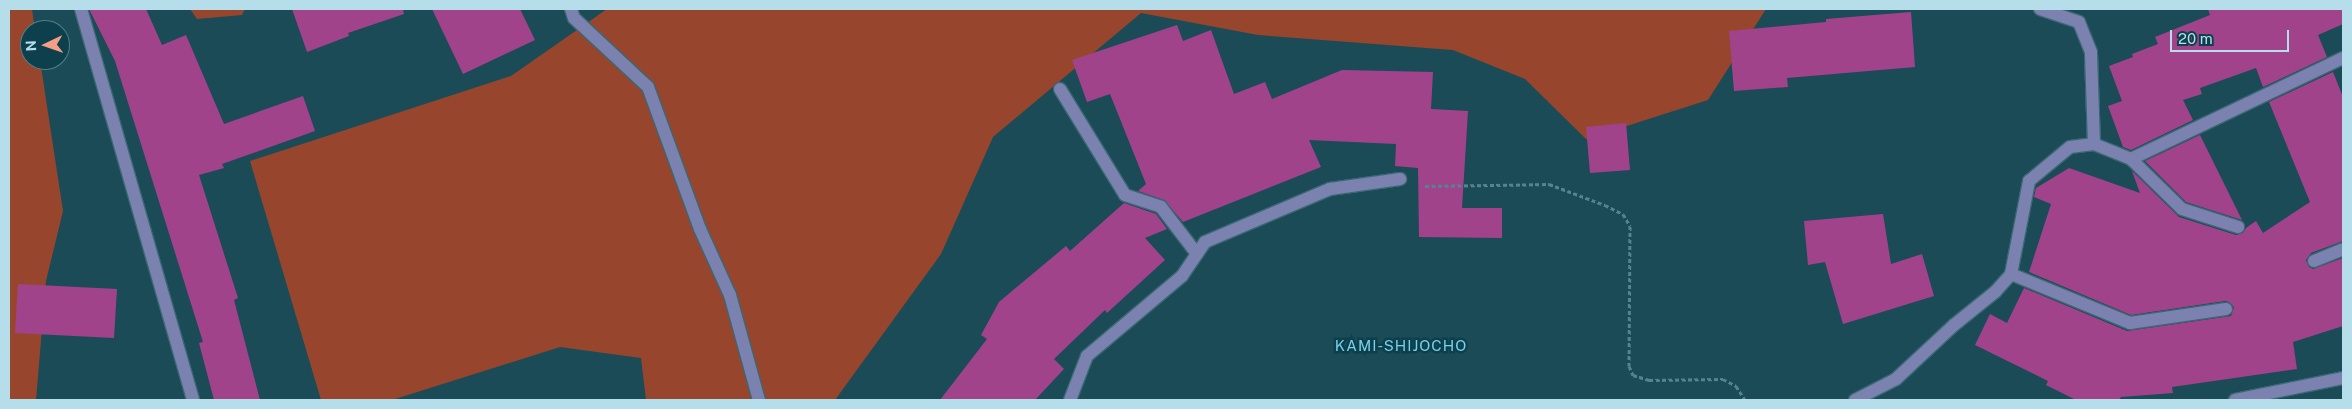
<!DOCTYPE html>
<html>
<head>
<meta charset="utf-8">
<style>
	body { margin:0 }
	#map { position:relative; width:2352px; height:409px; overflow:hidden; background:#1b4b57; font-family:"Public Sans",sans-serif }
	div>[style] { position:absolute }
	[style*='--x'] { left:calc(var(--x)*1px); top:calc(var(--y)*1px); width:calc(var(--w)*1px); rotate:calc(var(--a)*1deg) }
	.green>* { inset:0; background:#97462d }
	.building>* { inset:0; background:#a1438b }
	.path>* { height:3px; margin-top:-1.5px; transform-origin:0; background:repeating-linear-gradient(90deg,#56838f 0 4px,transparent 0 6.5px) }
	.roads { filter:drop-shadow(1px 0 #3a6874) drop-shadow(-1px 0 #3a6874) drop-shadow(0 1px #3a6874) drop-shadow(0 -1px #3a6874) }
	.minor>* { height:12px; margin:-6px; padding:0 6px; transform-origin:6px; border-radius:6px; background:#7b82af }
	span { translate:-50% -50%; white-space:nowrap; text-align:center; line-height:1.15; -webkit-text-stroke:5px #0d404c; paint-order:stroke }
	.neighbourhood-label { font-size:15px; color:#78d1e9; letter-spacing:1px }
	.frame { position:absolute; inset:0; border:10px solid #b5deea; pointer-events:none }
	.north { position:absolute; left:20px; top:20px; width:50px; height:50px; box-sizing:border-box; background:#0d404c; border:1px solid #507f8b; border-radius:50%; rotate:267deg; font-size:14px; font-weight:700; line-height:20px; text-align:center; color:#b5deea }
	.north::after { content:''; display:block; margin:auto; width:18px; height:22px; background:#f39f85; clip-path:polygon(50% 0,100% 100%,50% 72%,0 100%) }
	.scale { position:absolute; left:2170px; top:30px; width:119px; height:22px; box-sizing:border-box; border:2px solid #b5deea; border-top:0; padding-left:6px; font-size:15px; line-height:18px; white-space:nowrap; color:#b5deea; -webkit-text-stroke:4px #0d404c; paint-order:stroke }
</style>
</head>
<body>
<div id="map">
	<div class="green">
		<div style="clip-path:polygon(9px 9px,32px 9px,35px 30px,30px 30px,30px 60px,40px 60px,63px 211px,46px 281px,36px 400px,9px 400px)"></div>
		<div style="clip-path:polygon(190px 9px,245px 9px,242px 15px,197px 19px)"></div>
		<div style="clip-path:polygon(607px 9px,1766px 9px,1708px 100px,1586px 139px,1525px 79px,1453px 50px,1258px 35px,1141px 13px,993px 137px,941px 254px,835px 400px,646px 400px,641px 358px,560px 347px,392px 400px,321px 400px,250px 161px,511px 76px)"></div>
	</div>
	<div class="building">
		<div style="clip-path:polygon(89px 9px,146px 9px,162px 45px,186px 35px,224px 124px,303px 96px,315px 131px,222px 164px,224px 168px,199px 175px,238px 298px,234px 300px,260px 400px,214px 400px,199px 343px,203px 342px,115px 61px)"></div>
		<div style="clip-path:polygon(292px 9px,403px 9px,404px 14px,348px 33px,349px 36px,307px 52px)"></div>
		<div style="clip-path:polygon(432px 9px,520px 9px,535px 40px,463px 74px)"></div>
		<div style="clip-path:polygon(2208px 9px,2343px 9px,2343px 24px,2318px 35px,2327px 57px,2263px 87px,2256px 68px,2200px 88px,2202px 94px,2183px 100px,2193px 120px,2131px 150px,2123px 147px,2108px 106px,2122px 101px,2109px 66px,2133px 57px,2132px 54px,2158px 44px,2155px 37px,2210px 15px)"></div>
		<div style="clip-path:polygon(1911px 12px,1915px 67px,1787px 78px,1788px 87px,1734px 91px,1729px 31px,1826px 22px,1826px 19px)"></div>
		<div style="clip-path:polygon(1177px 25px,1183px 41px,1211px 30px,1234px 94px,1265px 82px,1272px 99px,1342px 70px,1433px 72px,1431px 109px,1468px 111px,1462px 208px,1502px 208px,1502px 238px,1419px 237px,1418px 168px,1395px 166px,1396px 144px,1309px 140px,1321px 167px,1183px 222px,1164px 200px,1138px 191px,1146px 184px,1110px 94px,1087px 102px,1072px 60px)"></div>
		<div style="clip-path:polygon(2333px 72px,2343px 97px,2343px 241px,2311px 253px,2306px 260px,2309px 267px,2313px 269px,2343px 258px,2343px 326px,2293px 342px,2297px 369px,2172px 387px,2173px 393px,2121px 397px,2119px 400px,2076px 400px,2046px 385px,2048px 381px,1975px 345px,1990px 314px,2007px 323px,2024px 288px,2127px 331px,2231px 316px,2234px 307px,2229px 302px,2225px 301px,2131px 315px,2029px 272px,2051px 204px,2034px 197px,2036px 188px,2069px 168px,2140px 193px,2132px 171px,2179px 217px,2236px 235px,2243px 233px,2246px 228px,2256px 221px,2263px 233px,2310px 202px,2269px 102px)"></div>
		<div style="clip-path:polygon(1626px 123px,1630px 170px,1590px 173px,1586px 127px)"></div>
		<div style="clip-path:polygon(2200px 135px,2242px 220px,2186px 202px,2145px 161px)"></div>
		<div style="clip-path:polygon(1124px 203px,1156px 214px,1167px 229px,1145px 238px,1165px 260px,1107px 313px,1105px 310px,1054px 359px,1064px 369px,1035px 400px,940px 400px,987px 339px,981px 335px,999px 302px,1066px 246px,1070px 251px)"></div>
		<div style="clip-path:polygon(1883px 214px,1891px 264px,1922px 254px,1934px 296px,1843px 324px,1825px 262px,1808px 265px,1804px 221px)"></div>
		<div style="clip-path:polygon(18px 284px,117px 289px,114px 338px,15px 333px)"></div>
	</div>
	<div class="path">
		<div style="--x:1425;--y:186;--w:124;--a:-0.9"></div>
		<div style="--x:1549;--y:184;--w:60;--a:20.6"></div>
		<div style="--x:1605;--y:205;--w:20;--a:27"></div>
		<div style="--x:1623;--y:214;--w:14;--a:60"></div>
		<div style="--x:1630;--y:226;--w:140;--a:90.4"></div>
		<div style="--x:1629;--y:366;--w:10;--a:66"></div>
		<div style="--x:1633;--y:375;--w:17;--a:17"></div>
		<div style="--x:1649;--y:380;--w:74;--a:-0.8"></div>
		<div style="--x:1723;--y:379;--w:15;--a:28"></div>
		<div style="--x:1736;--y:386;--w:17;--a:57"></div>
	</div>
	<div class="roads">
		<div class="minor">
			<div style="--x:81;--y:9;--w:407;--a:74"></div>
			<div style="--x:571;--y:9;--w:9;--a:72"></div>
			<div style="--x:574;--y:18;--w:101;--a:43"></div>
			<div style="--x:648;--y:87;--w:151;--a:69.9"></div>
			<div style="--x:700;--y:229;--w:72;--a:65.6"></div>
			<div style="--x:730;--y:295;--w:109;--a:74.6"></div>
			<div style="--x:1060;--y:89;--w:124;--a:58.5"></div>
			<div style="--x:1125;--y:195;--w:38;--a:18"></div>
			<div style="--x:1161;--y:207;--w:59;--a:52.5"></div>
			<div style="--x:2094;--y:144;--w:40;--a:22"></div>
			<div style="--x:2131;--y:159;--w:235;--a:-25.5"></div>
			<div style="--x:2131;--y:159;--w:71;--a:44.4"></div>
			<div style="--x:2182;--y:209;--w:59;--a:17.8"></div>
			<div style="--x:2314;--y:261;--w:31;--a:-22"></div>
			<div style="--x:2011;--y:274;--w:129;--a:22.4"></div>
			<div style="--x:2130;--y:323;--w:97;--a:-8.3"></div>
			<div style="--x:1070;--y:400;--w:47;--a:-68.9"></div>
			<div style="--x:1087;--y:356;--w:124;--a:-40.1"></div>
			<div style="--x:1182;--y:276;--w:41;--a:-55.9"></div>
			<div style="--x:1205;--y:242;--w:136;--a:-23"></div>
			<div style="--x:1330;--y:189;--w:71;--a:-8.1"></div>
			<div style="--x:1855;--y:400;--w:46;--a:-27.1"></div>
			<div style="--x:1896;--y:379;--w:79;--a:-43"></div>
			<div style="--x:1954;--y:325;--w:53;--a:-38.8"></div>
			<div style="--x:1995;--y:292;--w:24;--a:-48"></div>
			<div style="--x:2011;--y:274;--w:95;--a:-79"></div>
			<div style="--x:2029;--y:181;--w:53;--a:-39.7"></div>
			<div style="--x:2070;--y:147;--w:24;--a:-7"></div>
			<div style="--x:2094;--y:144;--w:92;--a:-91.9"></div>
			<div style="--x:2091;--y:52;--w:32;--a:-112"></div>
			<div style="--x:2079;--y:22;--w:41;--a:-161.6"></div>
			<div style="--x:2235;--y:400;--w:110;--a:-11.5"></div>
		</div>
	</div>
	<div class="neighbourhood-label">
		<span style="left:1401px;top:346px">KAMI-SHIJOCHO</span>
	</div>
	<div class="frame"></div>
	<div class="north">N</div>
	<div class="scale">20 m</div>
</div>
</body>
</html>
